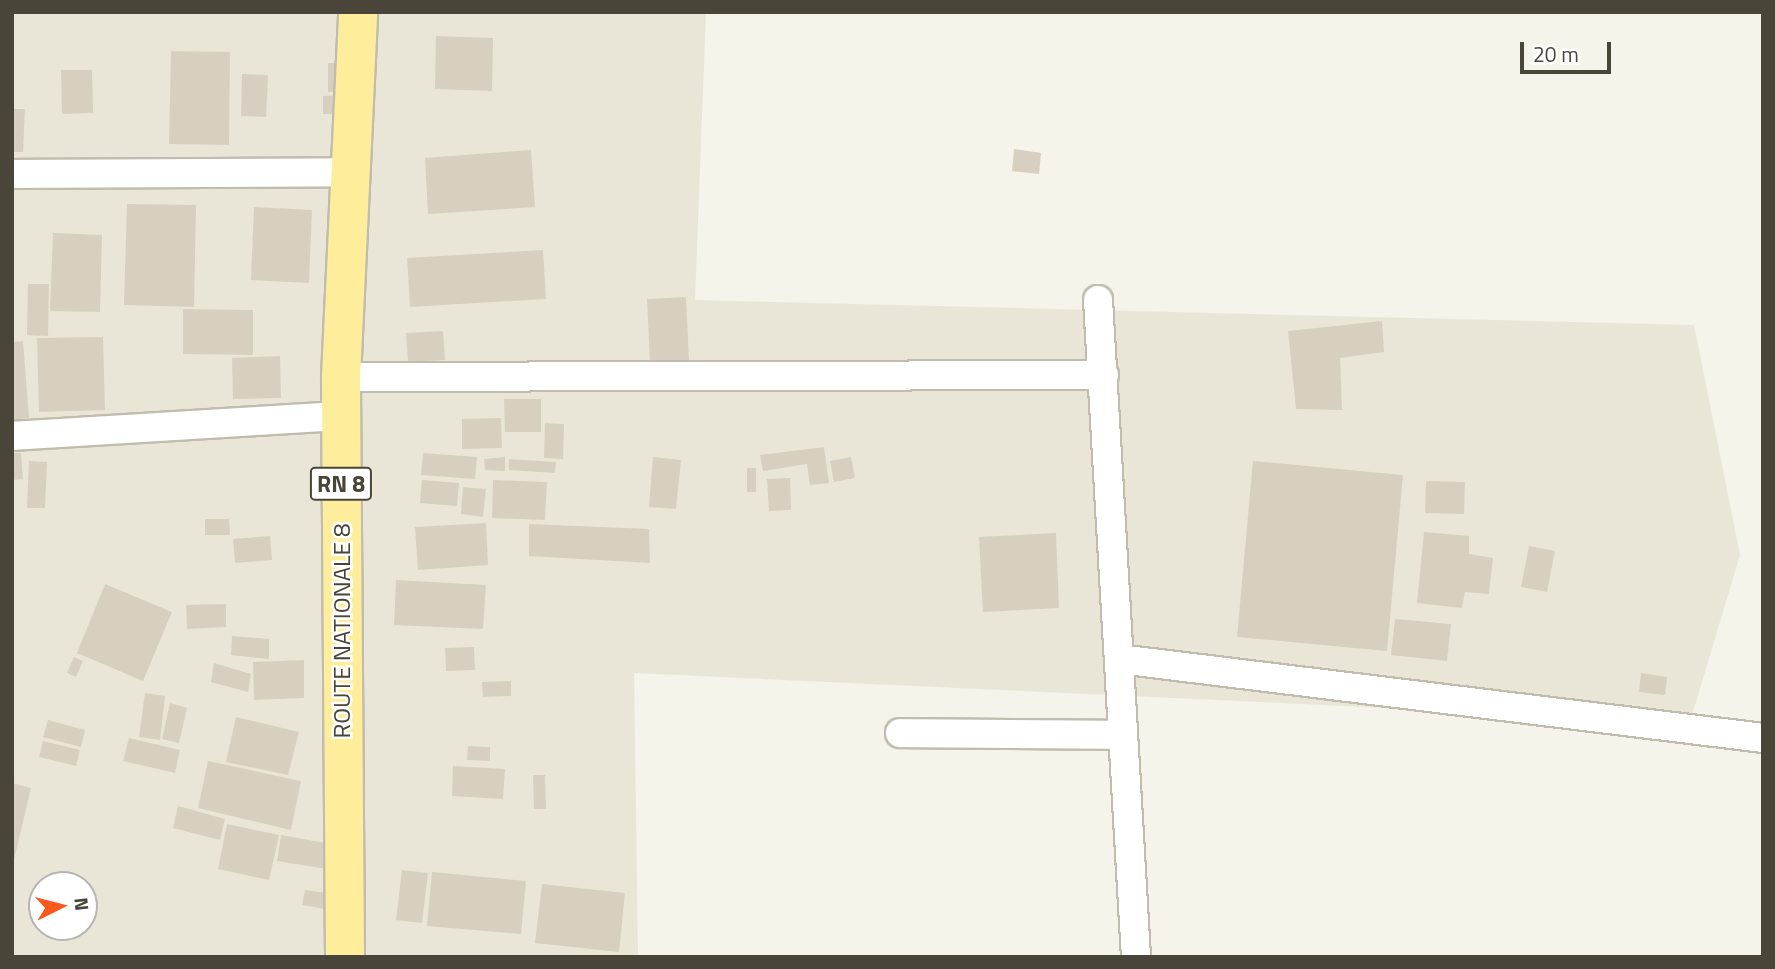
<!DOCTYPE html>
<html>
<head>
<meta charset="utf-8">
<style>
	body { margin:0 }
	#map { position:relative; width:1775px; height:969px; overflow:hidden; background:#f5f3ea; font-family:"Titillium Web",sans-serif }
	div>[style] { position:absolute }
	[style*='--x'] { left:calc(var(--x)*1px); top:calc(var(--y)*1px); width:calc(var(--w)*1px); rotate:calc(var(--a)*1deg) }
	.residential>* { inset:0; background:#e9e6d8 }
	.building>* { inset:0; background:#d7d0c0 }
	.roads { filter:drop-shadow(2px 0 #c1bcad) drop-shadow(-2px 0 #c1bcad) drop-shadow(0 2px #c1bcad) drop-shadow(0 -2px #c1bcad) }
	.street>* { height:28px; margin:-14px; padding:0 14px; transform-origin:14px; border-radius:14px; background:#fff }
	.primary>* { height:38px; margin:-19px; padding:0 19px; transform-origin:19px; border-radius:19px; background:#feed9a }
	span { translate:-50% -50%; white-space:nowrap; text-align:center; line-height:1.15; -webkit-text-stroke:5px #fff; paint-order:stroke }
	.shield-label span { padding:2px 5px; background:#fff; border:2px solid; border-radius:5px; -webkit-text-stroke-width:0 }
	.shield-label { font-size:23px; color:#494538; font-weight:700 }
	.street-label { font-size:24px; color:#494538 }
	.frame { position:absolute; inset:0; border:14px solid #494538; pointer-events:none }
	.north { position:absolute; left:28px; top:871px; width:70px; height:70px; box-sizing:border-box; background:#fff; border:2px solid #b6b5af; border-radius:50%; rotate:84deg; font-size:19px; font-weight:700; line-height:28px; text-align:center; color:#494538 }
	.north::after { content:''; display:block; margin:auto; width:24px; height:32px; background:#fa581d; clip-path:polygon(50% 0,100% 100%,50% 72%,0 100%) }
	.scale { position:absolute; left:1520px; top:42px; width:91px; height:32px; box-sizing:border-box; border:4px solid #494538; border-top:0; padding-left:9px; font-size:21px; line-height:24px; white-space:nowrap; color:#494538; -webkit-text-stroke:5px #fff; paint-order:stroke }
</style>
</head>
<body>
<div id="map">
	<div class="residential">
		<div style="clip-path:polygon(evenodd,12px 12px,706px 12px,695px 300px,1694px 325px,1740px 555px,1690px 722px,634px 673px,638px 957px,12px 957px,12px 12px,42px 885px,84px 885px,84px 927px,42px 927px,42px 885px)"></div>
	</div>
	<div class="building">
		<div style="clip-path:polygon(436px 36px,493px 38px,492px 91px,435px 89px)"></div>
		<div style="clip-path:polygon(171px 51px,230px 52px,229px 145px,169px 144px)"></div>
		<div style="clip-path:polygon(328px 63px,347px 63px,346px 92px,328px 92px)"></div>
		<div style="clip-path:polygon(61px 70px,92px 70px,93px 113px,62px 114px)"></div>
		<div style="clip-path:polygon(242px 74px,268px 75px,266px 117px,241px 116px)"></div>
		<div style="clip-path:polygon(342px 95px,343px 114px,323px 114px,323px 96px)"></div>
		<div style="clip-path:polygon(12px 109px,25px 109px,23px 152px,12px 152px)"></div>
		<div style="clip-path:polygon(1014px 149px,1041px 153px,1039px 174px,1012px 171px)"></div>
		<div style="clip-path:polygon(531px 150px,535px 207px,428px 214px,425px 158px)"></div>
		<div style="clip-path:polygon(127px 204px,196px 205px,194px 307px,124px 305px)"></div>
		<div style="clip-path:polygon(254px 207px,312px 210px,309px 283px,251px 280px)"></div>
		<div style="clip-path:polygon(53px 233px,102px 235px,100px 312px,50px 311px)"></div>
		<div style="clip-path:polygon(543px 250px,546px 299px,410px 307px,407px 258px)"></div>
		<div style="clip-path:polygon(28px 284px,49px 284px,48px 336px,27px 335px)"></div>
		<div style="clip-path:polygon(686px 297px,689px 361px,650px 363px,647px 299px)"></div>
		<div style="clip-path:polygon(183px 309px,253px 310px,253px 355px,183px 354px)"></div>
		<div style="clip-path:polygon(1382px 321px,1384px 352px,1340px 358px,1342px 410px,1296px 409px,1288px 331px)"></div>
		<div style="clip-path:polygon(443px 331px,445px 360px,408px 362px,406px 333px)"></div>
		<div style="clip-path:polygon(103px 337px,105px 410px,39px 412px,37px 338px)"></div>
		<div style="clip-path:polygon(23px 341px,29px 418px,12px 420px,12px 342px)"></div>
		<div style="clip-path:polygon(280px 356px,281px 398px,233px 399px,232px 358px)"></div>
		<div style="clip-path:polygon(504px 399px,541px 399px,541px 432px,505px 432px)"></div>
		<div style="clip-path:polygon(501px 418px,502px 448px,462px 449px,462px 419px)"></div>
		<div style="clip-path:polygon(545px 423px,564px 424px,563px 459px,544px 458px)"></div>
		<div style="clip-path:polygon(824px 447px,829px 483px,810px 485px,807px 464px,763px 471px,760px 455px)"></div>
		<div style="clip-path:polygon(12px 453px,21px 453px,23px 479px,12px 480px)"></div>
		<div style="clip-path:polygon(423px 453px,477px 457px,475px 479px,421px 475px)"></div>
		<div style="clip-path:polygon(505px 457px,505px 471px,485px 470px,484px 459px)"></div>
		<div style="clip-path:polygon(653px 457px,681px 460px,676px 509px,649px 507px)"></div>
		<div style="clip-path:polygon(851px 457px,855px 478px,834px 482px,830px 461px)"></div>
		<div style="clip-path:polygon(509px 459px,556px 462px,555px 473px,509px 470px)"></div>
		<div style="clip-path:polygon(29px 461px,47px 462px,45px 508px,27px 508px)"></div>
		<div style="clip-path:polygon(1253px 461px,1403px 475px,1387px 651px,1237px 637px)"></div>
		<div style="clip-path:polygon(747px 468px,756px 468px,756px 492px,747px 492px)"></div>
		<div style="clip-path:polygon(790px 478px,791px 510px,769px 511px,767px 479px)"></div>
		<div style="clip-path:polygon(422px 480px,459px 483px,457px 506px,420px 503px)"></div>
		<div style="clip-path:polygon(493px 480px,547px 482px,545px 520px,492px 518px)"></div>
		<div style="clip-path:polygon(1426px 481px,1465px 482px,1464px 514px,1425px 513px)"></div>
		<div style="clip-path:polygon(463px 487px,486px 489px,483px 517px,461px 514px)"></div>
		<div style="clip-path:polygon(205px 519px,229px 519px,230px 535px,205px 535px)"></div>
		<div style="clip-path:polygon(486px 523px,488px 565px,418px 570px,415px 527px)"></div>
		<div style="clip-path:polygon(529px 524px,649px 529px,650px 563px,529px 556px)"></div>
		<div style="clip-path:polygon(1424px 532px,1469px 536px,1469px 554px,1493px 558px,1489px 594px,1465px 592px,1462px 608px,1417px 603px)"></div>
		<div style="clip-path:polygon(1056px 533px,1059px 608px,983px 612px,979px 537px)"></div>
		<div style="clip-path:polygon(270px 536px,272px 560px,235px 563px,233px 539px)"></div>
		<div style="clip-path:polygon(1529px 546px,1555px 551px,1547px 592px,1521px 587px)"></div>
		<div style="clip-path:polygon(396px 580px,486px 585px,483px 629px,394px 625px)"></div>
		<div style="clip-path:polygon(105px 584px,172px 612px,143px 681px,77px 653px)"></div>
		<div style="clip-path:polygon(226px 604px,226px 627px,187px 629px,186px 605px)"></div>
		<div style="clip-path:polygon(1395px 619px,1451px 624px,1447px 661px,1391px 655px)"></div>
		<div style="clip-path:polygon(232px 636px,269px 639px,269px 659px,231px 655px)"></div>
		<div style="clip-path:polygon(474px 647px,475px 670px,446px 671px,445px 648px)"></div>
		<div style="clip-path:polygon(74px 657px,83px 661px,76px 677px,67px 673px)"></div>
		<div style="clip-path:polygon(304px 660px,304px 698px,254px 700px,253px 662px)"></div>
		<div style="clip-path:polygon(214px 663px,251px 674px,248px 692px,211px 682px)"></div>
		<div style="clip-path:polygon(1641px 673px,1667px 677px,1665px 695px,1639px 692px)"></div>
		<div style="clip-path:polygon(511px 681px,511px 696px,483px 697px,482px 682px)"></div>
		<div style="clip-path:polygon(145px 693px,165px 696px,160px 740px,139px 737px)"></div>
		<div style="clip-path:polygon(170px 703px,187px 708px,179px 743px,162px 739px)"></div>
		<div style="clip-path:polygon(236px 717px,299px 732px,288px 775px,226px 762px)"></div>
		<div style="clip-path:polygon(48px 720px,85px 730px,81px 747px,43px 737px)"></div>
		<div style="clip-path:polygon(129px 738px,180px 750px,175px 773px,123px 761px)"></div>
		<div style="clip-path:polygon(43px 741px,80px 750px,76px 766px,39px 757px)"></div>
		<div style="clip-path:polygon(468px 746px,490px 747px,490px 761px,467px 760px)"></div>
		<div style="clip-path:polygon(208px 761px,301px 781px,291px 830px,198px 808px)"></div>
		<div style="clip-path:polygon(453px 766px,505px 769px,503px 799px,452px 796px)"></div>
		<div style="clip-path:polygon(533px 775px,545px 775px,546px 809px,534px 809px)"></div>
		<div style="clip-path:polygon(12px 783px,31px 788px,13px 864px,12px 864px)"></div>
		<div style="clip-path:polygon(178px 806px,225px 819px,220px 840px,173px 828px)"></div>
		<div style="clip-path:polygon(227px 824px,279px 835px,269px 880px,218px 869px)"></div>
		<div style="clip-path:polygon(281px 835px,331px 844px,327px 869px,277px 861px)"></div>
		<div style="clip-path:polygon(402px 870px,428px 873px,422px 923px,396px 920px)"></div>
		<div style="clip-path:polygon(432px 872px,526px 881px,521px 934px,427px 926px)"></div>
		<div style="clip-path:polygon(542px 884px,625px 893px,619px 952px,535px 943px)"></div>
		<div style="clip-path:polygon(305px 890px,327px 893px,325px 909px,302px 905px)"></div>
	</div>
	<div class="roads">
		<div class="street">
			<div style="--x:12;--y:174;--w:338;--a:-0.3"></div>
			<div style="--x:1098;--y:300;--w:658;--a:86.69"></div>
			<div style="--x:341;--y:377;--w:763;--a:-0.15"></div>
			<div style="--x:12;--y:436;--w:330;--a:-3.5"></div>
			<div style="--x:1119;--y:659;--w:649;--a:6.99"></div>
			<div style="--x:900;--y:733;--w:223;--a:0.5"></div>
		</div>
		<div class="primary">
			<div style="--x:345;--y:957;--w:580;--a:-90.4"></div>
			<div style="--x:341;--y:377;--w:365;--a:-87.3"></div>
		</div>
	</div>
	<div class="shield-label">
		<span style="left:341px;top:484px">RN 8</span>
	</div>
	<div class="street-label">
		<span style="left:342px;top:631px;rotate:-90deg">ROUTE NATIONALE 8</span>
	</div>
	<div class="frame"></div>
	<div class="north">N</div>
	<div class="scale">20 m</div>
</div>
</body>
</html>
